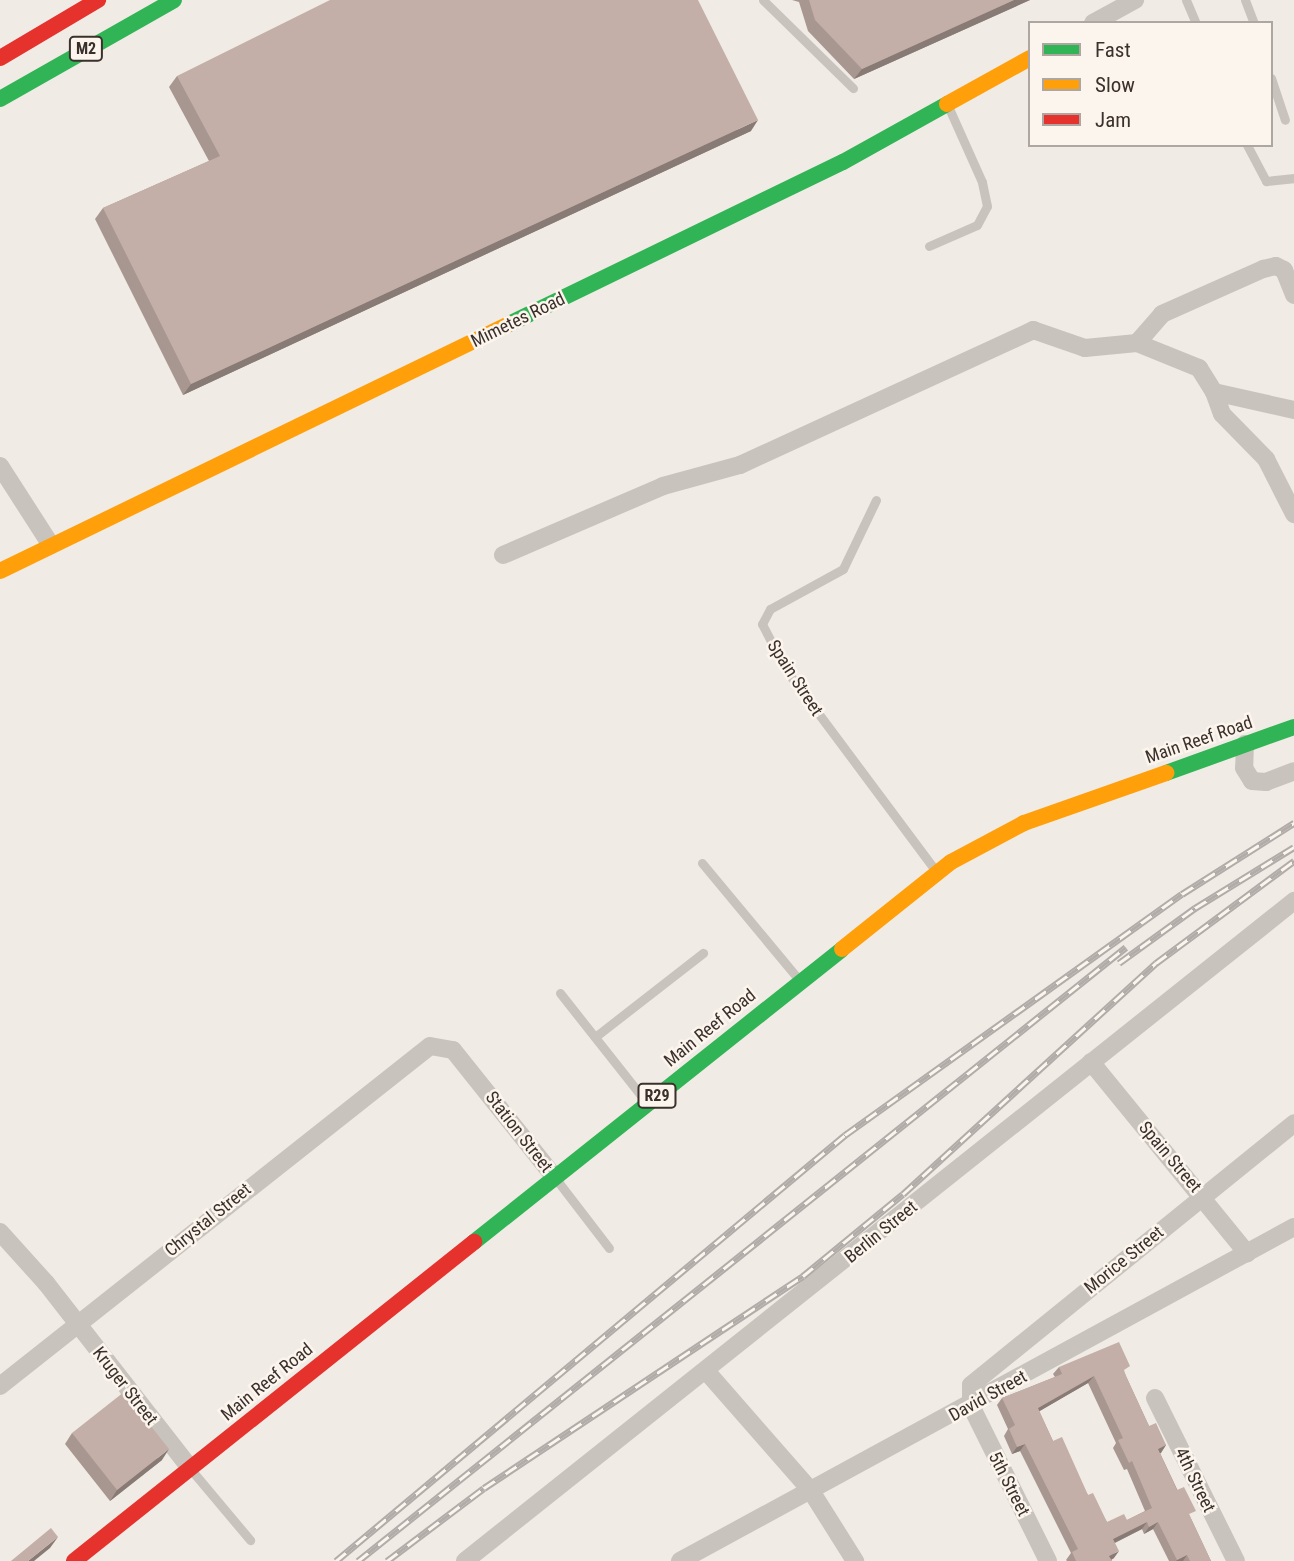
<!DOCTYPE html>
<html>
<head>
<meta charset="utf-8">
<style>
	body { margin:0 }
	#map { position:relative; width:1294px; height:1561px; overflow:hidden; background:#f0ebe5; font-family:"Roboto Condensed",sans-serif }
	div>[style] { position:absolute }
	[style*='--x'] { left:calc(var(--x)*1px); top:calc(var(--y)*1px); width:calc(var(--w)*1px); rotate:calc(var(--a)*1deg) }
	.lane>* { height:9px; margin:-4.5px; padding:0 4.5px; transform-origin:4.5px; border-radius:4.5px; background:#c9c3be }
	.street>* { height:18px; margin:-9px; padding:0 9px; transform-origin:9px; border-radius:9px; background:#c9c3be }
	.fast>* { height:16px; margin:-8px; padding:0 8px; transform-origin:8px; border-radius:8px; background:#30b455 }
	.slow>* { height:16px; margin:-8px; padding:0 8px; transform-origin:8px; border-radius:8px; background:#ff9f0a }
	.jam>* { height:16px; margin:-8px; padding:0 8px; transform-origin:8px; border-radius:8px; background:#e5322d }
	.rail>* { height:7px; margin-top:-3.5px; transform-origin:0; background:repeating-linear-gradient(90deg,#fbf5ee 0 13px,#b1aca8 0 26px); box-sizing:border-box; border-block:2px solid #b1aca8 }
	.wall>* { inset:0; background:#a89690 }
	.shaded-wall>* { inset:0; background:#887a75 }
	.building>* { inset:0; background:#c3afa7 }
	span { translate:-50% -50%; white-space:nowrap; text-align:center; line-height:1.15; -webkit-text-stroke:5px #fbf5ee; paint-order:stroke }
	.shield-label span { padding:2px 5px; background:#fbf5ee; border:2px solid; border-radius:5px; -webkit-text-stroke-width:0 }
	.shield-label { font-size:16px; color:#3b302b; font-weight:700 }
	.street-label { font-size:18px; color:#3b302b }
	.legend { position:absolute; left:1028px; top:21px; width:245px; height:126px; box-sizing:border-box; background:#fbf5ee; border:2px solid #aea6a0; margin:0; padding:9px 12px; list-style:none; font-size:21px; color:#3b302b }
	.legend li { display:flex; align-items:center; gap:14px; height:35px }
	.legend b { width:35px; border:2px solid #aea6a0 }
</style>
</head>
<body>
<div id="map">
	<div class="lane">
		<div style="--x:763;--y:0;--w:126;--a:44.4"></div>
		<div style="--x:1186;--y:0;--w:25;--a:67"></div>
		<div style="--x:1245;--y:0;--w:25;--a:69"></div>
		<div style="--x:1271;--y:78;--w:44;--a:71.6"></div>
		<div style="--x:1247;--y:145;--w:41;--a:62.2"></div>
		<div style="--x:1266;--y:181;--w:28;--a:-6"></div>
		<div style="--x:929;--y:246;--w:52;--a:-23.6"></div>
		<div style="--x:977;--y:225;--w:21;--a:-62"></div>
		<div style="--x:987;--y:206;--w:25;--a:-102"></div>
		<div style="--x:982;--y:182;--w:83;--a:-114.1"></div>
		<div style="--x:876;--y:500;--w:76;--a:115.6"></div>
		<div style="--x:843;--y:569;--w:83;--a:151.3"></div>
		<div style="--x:770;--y:609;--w:17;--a:118"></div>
		<div style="--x:762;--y:624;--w:52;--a:62.4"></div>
		<div style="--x:786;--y:670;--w:251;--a:53.3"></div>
		<div style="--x:702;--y:863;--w:152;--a:50.3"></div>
		<div style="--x:560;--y:993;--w:139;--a:51.7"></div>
		<div style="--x:595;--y:1037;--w:137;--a:-37.9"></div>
		<div style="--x:556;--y:1179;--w:87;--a:52.5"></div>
		<div style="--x:193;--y:1472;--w:89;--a:50"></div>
	</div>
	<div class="street">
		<div style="--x:1093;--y:23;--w:48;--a:-28.7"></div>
		<div style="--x:1137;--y:343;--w:38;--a:-49"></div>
		<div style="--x:1162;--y:314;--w:111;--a:-24"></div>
		<div style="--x:1263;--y:269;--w:13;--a:-13"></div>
		<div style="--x:1276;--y:266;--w:9;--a:27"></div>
		<div style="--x:1284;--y:270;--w:27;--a:68"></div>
		<div style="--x:1214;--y:392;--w:23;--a:70"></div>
		<div style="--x:1222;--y:414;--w:63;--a:45.6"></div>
		<div style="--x:1266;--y:459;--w:62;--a:63"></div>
		<div style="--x:0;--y:466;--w:94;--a:57.2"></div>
		<div style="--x:503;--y:555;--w:174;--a:-23.3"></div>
		<div style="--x:663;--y:486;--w:80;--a:-15.3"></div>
		<div style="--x:740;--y:465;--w:323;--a:-24.7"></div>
		<div style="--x:1033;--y:330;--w:55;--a:19.1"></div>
		<div style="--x:1085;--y:348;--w:52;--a:-5.5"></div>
		<div style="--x:1137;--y:343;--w:67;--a:22"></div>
		<div style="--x:1199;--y:368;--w:28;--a:58"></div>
		<div style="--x:1214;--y:392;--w:82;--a:12.7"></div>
		<div style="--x:1245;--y:744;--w:24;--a:92"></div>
		<div style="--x:1244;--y:768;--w:15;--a:58"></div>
		<div style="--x:1252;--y:781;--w:14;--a:4"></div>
		<div style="--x:1266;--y:782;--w:30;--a:-21"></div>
		<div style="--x:1091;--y:1062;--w:247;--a:50.8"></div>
		<div style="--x:0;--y:1232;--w:69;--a:48"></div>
		<div style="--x:46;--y:1283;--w:234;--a:52.1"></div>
		<div style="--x:707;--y:1372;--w:158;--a:48.8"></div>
		<div style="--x:811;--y:1491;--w:83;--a:57.8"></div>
		<div style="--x:0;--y:1386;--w:548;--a:-38.33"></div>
		<div style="--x:430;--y:1046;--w:23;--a:10"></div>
		<div style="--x:453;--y:1050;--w:164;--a:51.4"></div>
		<div style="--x:1155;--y:1398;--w:182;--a:63.6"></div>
		<div style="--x:465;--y:1561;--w:1060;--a:-38.52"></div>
		<div style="--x:680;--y:1561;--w:699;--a:-28.55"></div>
		<div style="--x:1048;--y:1561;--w:173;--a:-116.4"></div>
		<div style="--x:971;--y:1406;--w:21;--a:-90"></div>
		<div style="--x:971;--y:1385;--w:416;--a:-39"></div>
	</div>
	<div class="fast">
		<div style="--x:0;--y:99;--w:200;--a:-29.6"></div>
		<div style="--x:509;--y:324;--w:371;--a:-25.9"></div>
		<div style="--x:843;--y:162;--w:119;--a:-29.1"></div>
		<div style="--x:1166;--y:773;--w:136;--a:-19.8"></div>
		<div style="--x:474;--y:1242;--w:470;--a:-38.5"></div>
	</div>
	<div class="slow">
		<div style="--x:947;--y:104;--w:95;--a:-29"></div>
		<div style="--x:0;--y:571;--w:566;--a:-25.89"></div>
		<div style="--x:842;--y:949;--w:139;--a:-38.6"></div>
		<div style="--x:951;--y:862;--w:83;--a:-28.1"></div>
		<div style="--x:1024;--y:823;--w:151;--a:-19.4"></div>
	</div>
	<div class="jam">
		<div style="--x:0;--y:58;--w:114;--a:-30.6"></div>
		<div style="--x:74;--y:1561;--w:512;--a:-38.57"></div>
	</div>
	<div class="rail">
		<div style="--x:1119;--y:963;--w:94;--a:-35.9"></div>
		<div style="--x:1195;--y:908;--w:116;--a:-31.6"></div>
		<div style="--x:336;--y:1561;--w:664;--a:-39.93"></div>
		<div style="--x:845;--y:1135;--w:414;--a:-35.6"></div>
		<div style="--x:1182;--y:894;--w:133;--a:-32.4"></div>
		<div style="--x:358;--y:1561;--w:983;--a:-38.64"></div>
		<div style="--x:387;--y:1561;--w:121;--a:-37"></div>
		<div style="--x:484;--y:1488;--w:383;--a:-33.6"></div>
		<div style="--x:803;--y:1276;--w:129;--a:-39.4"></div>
		<div style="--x:903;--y:1194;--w:343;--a:-42.4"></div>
		<div style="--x:1156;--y:963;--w:172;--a:-36.5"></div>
	</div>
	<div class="wall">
		<div style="clip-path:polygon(792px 0,1030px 0,854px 79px,808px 31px,799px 2px)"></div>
		<div style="clip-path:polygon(177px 76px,751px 131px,183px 395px,95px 219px,103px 208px,209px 161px,169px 87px)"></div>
		<div style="clip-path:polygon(evenodd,1059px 1367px,1125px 1374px,1149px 1426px,1166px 1445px,1160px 1453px,1211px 1561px,1169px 1561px,1153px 1529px,1144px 1534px,1142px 1529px,1115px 1543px,1114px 1558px,1111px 1560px,1112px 1561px,1067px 1561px,1066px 1560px,1071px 1553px,1020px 1451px,1012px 1454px,1004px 1436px,1008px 1429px,997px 1405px,1002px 1398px,1055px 1377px,1053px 1374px,1059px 1367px,1088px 1383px,1116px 1443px,1113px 1448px,1124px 1470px,1127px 1469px,1145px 1511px,1127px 1520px,1107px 1522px,1088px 1495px,1053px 1441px,1039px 1411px,1088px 1383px)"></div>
		<div style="clip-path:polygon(72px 1433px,162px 1460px,110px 1501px,65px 1444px)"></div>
	</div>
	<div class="shaded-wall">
		<div style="clip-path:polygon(1014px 0,1030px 0,854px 79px,862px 69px)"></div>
		<div style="clip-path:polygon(758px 120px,751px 131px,183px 395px,191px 384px)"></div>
		<div style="clip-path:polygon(1094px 1376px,1088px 1383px,1033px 1415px,1038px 1408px)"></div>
		<div style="clip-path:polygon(1025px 1444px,1020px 1451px,1012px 1454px,1017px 1447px)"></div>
		<div style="clip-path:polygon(1166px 1445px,1161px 1453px,1153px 1457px,1158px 1449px)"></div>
		<div style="clip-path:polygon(169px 1449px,162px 1460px,110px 1501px,117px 1490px)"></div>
		<div style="clip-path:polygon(1147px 1522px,1142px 1529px,1108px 1546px,1113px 1539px)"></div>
		<div style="clip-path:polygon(1158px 1522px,1153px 1529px,1144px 1534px,1149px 1527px)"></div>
		<div style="clip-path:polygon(58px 1537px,50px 1548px,34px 1561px,28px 1561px)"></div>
		<div style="clip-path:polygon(1119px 1551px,1114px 1558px,1109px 1561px,1109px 1556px)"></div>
		<div style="clip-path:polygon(1187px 1555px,1183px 1561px,1176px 1561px,1177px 1560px)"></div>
	</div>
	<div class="building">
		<div style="clip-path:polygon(330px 0,698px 0,758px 120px,191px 384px,103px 208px,220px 156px,177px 76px)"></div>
		<div style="clip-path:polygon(809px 0,1014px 0,862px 69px,815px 20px)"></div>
		<div style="clip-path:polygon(evenodd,1119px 1342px,1130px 1366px,1124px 1370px,1126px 1376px,1149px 1426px,1156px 1423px,1166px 1445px,1158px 1449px,1177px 1490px,1184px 1487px,1196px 1511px,1189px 1514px,1211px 1561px,1190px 1561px,1187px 1555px,1177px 1560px,1158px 1522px,1149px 1527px,1147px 1522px,1113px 1539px,1119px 1551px,1109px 1556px,1112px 1561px,1076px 1561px,1072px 1552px,1078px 1549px,1025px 1444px,1017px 1447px,1009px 1429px,1015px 1425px,1002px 1398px,1062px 1374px,1059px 1367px,1119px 1342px,1094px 1376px,1123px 1438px,1118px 1440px,1129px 1463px,1132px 1461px,1152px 1508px,1127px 1520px,1124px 1514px,1107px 1522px,1093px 1493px,1088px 1495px,1062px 1437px,1053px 1441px,1038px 1408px,1094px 1376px)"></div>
		<div style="clip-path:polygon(124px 1392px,169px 1449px,117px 1490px,72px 1433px)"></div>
		<div style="clip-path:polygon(51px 1528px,58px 1537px,28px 1561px,11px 1561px)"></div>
	</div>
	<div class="shield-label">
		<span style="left:86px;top:49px">M2</span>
		<span style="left:657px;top:1096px">R29</span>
	</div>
	<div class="street-label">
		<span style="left:518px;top:320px;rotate:-26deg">Mimetes Road</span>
		<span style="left:795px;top:678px;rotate:57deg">Spain Street</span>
		<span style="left:1199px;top:740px;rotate:-19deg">Main Reef Road</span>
		<span style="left:710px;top:1028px;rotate:-39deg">Main Reef Road</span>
		<span style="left:519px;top:1132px;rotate:52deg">Station Street</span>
		<span style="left:1170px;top:1157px;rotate:50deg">Spain Street</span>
		<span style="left:208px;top:1220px;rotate:-39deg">Chrystal Street</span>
		<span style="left:881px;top:1232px;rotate:-39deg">Berlin Street</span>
		<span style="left:1124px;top:1260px;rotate:-39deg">Morice Street</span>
		<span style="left:267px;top:1382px;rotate:-39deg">Main Reef Road</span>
		<span style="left:125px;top:1386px;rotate:52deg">Kruger Street</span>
		<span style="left:988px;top:1396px;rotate:-29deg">David Street</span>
		<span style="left:1195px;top:1480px;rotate:64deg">4th Street</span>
		<span style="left:1009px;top:1484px;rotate:63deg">5th Street</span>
	</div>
	<ul class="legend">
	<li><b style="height:9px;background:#30b455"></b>Fast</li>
	<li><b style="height:9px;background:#ff9f0a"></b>Slow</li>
	<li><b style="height:9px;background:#e5322d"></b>Jam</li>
	</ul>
</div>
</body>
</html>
